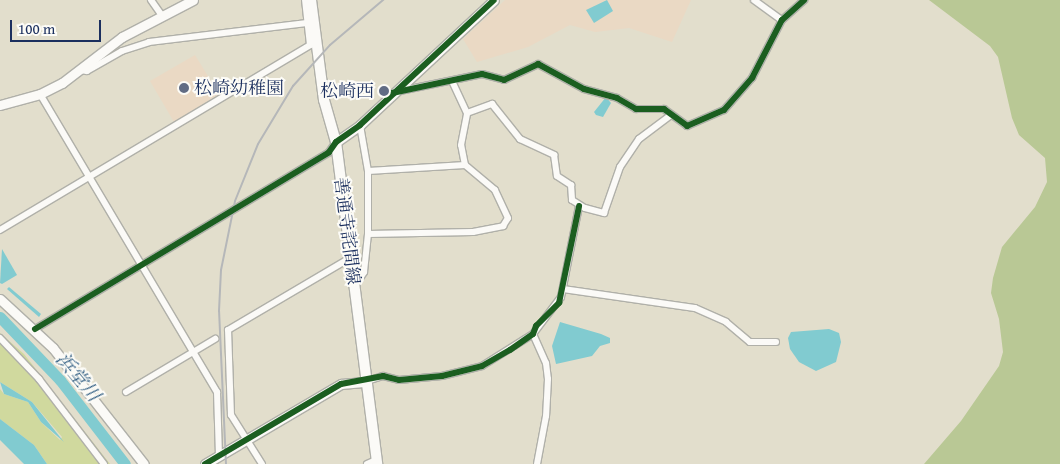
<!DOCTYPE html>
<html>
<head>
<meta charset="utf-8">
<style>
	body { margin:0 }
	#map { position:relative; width:1060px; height:464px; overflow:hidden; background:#e2decc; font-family:"Gentium Book Plus","Noto Serif JP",serif }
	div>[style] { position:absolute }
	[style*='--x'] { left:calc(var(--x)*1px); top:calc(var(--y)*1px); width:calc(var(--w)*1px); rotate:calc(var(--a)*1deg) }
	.built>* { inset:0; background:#ead9c4 }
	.green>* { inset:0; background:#d0d99e }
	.forest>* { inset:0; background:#b9c895 }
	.water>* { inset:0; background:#81cbd0 }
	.river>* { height:11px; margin:-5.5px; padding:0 5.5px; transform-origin:5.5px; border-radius:5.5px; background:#81cbd0 }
	.roads { filter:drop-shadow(1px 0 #b0b0a9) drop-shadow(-1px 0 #b0b0a9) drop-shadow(0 1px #b0b0a9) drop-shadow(0 -1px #b0b0a9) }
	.street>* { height:6px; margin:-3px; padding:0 3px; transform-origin:3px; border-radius:3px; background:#fbfaf7 }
	.secondary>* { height:9px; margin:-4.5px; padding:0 4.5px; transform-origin:4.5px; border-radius:4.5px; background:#fbfaf7 }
	.primary>* { height:10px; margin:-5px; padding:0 5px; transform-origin:5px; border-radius:5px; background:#fbfaf7 }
	.rail>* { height:2px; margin:-1px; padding:0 1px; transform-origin:1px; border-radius:1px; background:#b5b7b9 }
	.cycleway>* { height:6px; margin:-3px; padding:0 3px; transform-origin:3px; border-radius:3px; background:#1b5e20 }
	.dots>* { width:14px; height:14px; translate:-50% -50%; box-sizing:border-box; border:2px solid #fdfcf7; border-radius:50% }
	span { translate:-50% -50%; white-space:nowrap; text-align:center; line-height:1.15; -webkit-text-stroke:4px #fdfcf7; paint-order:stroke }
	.poi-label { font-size:18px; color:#1b2f5e }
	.left { translate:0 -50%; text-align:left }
	.right { translate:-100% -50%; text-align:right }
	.street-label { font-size:18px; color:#1b2f5e }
	.water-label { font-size:19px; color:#2d5b80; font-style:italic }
	.scale { position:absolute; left:10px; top:20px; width:91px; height:22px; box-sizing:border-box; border:2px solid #1b2f5e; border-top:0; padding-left:6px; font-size:15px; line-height:18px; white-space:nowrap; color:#1b2f5e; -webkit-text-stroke:4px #fdfcf7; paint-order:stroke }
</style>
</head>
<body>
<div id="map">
	<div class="built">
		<div style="clip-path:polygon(505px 0,691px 0,672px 42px,629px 28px,595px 32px,570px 25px,528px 47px,477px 62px,463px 39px)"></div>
		<div style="clip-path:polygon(195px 55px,219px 94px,174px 122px,150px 81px)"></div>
	</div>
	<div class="green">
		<div style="clip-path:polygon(0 333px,24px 354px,110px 464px,47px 464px,34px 445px,0 419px,0 389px,4px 394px,28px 402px,41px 422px,60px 440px,62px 437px,32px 402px,0 382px)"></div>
	</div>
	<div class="forest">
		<div style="clip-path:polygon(929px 0,1060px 0,1060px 464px,924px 464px,961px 421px,999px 366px,1003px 352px,999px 319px,991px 293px,993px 278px,1002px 247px,1035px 207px,1047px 182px,1045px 158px,1019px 135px,1012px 118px,998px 57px,990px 46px)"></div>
	</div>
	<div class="water">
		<div style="clip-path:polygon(607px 0,613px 11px,594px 23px,586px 10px)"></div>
		<div style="clip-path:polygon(606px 97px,611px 103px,603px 117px,596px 115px,594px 112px)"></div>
		<div style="clip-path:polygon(2px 249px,17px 275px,2px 284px,0 283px)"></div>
		<div style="clip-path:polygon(9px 287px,41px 314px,39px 317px,7px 289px)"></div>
		<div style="clip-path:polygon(560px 322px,601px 334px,610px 338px,610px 343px,600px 346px,592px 356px,556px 364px,552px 346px)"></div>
		<div style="clip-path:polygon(829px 329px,839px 333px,841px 342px,836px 362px,816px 371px,799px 362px,790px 349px,788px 338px,791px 332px)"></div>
		<div style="clip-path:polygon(0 382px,32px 402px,64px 442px,41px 422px,28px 402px,4px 394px)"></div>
		<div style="clip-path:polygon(0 419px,34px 445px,47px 464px,24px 464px,0 440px)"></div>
	</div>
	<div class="river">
		<div style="--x:0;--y:317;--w:87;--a:46.4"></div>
		<div style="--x:60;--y:380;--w:106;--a:52.3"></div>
	</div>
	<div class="roads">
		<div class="street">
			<div style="--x:151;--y:0;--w:19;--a:55"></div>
			<div style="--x:754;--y:0;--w:34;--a:36"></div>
			<div style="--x:80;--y:70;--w:7;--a:8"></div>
			<div style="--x:87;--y:71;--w:40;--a:-29.7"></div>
			<div style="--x:122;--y:51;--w:28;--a:-18"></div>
			<div style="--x:149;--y:42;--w:159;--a:-6.9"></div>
			<div style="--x:452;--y:81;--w:35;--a:65"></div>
			<div style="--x:395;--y:92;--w:89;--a:-11.7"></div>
			<div style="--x:482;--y:74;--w:23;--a:15"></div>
			<div style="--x:504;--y:80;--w:38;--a:-25"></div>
			<div style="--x:538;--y:64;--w:52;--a:28.5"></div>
			<div style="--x:584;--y:89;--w:34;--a:15"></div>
			<div style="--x:617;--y:98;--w:22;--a:30"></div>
			<div style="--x:636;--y:109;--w:28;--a:0"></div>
			<div style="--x:664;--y:109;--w:29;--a:36"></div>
			<div style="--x:687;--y:126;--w:40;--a:-23.4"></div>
			<div style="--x:724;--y:110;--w:43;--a:-48.8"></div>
			<div style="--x:752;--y:78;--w:65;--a:-62.7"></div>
			<div style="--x:782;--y:20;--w:30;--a:-42"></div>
			<div style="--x:40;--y:94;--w:347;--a:59.3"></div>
			<div style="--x:217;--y:392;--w:64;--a:88.2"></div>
			<div style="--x:467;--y:113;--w:27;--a:-20"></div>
			<div style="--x:492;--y:104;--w:45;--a:51.3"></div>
			<div style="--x:520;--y:139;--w:38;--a:25"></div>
			<div style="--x:554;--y:155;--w:21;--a:82"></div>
			<div style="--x:557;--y:176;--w:17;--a:33"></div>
			<div style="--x:571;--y:185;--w:15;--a:86"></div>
			<div style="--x:572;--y:200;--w:15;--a:32"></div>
			<div style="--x:585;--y:208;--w:20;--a:15"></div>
			<div style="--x:604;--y:213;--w:49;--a:-70.8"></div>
			<div style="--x:620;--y:167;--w:34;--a:-56"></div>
			<div style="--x:639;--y:139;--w:39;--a:-37"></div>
			<div style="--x:465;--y:165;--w:20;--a:-101"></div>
			<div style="--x:461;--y:145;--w:33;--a:-79"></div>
			<div style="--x:0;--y:230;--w:361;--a:-30.8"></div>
			<div style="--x:310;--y:45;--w:45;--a:-96.3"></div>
			<div style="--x:368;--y:234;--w:105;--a:-1.1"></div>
			<div style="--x:473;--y:232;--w:31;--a:-11"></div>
			<div style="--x:503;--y:226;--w:9;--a:-58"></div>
			<div style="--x:508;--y:218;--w:31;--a:-115"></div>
			<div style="--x:495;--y:190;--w:39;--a:-140"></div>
			<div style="--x:465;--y:165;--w:97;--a:176.5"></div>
			<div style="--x:354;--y:287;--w:18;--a:-56"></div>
			<div style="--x:364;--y:272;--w:38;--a:-84"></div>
			<div style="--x:368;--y:234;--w:63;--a:-90"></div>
			<div style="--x:368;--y:171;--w:47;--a:-99.9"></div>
			<div style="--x:563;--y:289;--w:133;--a:8.2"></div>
			<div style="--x:695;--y:308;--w:34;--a:24"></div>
			<div style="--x:726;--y:322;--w:31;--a:40"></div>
			<div style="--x:750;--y:342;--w:26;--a:0"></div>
			<div style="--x:35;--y:329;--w:343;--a:-31"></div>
			<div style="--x:329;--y:152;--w:12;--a:-55"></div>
			<div style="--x:533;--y:334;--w:32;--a:66"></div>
			<div style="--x:546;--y:363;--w:16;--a:83"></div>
			<div style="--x:548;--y:379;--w:37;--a:93"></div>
			<div style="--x:546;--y:416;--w:49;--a:100.6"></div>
			<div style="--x:0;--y:338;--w:57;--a:46.4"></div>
			<div style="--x:39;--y:379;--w:107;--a:52.6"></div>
			<div style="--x:364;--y:382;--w:20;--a:-18"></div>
			<div style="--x:383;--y:376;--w:16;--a:14"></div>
			<div style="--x:399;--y:380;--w:43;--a:-5.3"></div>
			<div style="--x:442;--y:376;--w:41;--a:-14"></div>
			<div style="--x:482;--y:366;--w:60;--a:-32.1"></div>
			<div style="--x:533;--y:334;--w:46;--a:-52.9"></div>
			<div style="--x:561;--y:297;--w:93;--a:-78.8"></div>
			<div style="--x:126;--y:392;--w:104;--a:-30.8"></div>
			<div style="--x:262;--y:464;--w:58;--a:-122.3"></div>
			<div style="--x:231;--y:415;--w:85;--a:-92"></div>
			<div style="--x:228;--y:330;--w:142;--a:-30.5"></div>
			<div style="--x:367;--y:464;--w:10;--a:-24"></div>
		</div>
		<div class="secondary">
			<div style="--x:0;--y:105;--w:41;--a:-15.4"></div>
			<div style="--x:40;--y:94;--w:25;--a:-27"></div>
			<div style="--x:62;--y:83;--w:76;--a:-37.5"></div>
			<div style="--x:122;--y:37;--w:80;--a:-27.5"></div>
			<div style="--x:336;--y:142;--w:29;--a:-35"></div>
			<div style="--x:360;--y:125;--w:183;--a:-43"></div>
			<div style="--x:0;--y:299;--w:72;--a:42.8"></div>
			<div style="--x:53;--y:348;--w:147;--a:51.9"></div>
			<div style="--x:205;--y:464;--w:158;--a:-30.5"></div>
			<div style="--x:341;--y:384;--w:23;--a:-5"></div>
		</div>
		<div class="primary">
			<div style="--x:311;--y:0;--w:101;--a:82.6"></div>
			<div style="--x:324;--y:100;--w:44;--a:74.1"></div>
			<div style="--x:336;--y:142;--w:325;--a:82.7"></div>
		</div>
	</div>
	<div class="rail">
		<div style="--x:226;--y:464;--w:153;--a:-92.6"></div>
		<div style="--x:219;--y:311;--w:41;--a:-87.2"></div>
		<div style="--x:221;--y:270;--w:70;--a:-78.5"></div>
		<div style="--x:235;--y:201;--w:61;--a:-68"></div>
		<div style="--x:258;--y:144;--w:68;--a:-58.9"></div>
		<div style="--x:293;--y:86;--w:55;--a:-47.9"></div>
		<div style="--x:330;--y:45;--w:70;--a:-40.3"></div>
	</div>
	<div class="cycleway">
		<div style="--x:392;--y:93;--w:92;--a:-11.9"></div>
		<div style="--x:482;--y:74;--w:23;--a:15"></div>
		<div style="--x:504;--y:80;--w:38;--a:-25"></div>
		<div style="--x:538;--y:64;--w:52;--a:28.5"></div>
		<div style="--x:584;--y:89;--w:34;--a:15"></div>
		<div style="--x:617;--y:98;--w:22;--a:30"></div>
		<div style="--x:636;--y:109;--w:28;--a:0"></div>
		<div style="--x:664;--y:109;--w:29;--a:36"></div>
		<div style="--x:687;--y:126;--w:40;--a:-23.4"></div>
		<div style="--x:724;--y:110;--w:43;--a:-48.8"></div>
		<div style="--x:752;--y:78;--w:65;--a:-62.7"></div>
		<div style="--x:782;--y:20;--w:30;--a:-42"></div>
		<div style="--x:35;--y:329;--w:343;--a:-31"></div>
		<div style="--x:329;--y:152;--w:12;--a:-55"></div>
		<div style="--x:336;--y:142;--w:29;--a:-35"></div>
		<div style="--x:360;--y:125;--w:183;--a:-43"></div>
		<div style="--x:205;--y:464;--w:158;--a:-30.5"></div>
		<div style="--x:341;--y:384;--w:43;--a:-10.8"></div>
		<div style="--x:383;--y:376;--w:16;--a:14"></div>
		<div style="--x:399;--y:380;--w:43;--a:-5.3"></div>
		<div style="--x:442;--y:376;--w:41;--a:-14"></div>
		<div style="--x:482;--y:366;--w:32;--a:-30"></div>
		<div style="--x:510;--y:350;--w:28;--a:-35"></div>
		<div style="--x:533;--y:334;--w:9;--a:-69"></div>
		<div style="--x:536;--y:326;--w:33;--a:-45"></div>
		<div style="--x:559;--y:303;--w:99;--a:-78.3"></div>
	</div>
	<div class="dots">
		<div style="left:184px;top:88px;background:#616c84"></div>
		<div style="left:384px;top:91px;background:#616c84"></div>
	</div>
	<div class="poi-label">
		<span class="left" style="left:194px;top:88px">松崎幼稚園</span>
		<span class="right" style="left:374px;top:91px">松崎西</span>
	</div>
	<div class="street-label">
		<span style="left:347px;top:231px;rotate:83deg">善通寺詫間線</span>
	</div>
	<div class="water-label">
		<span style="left:78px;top:377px;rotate:50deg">浜堂川</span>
	</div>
	<div class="scale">100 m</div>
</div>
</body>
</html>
